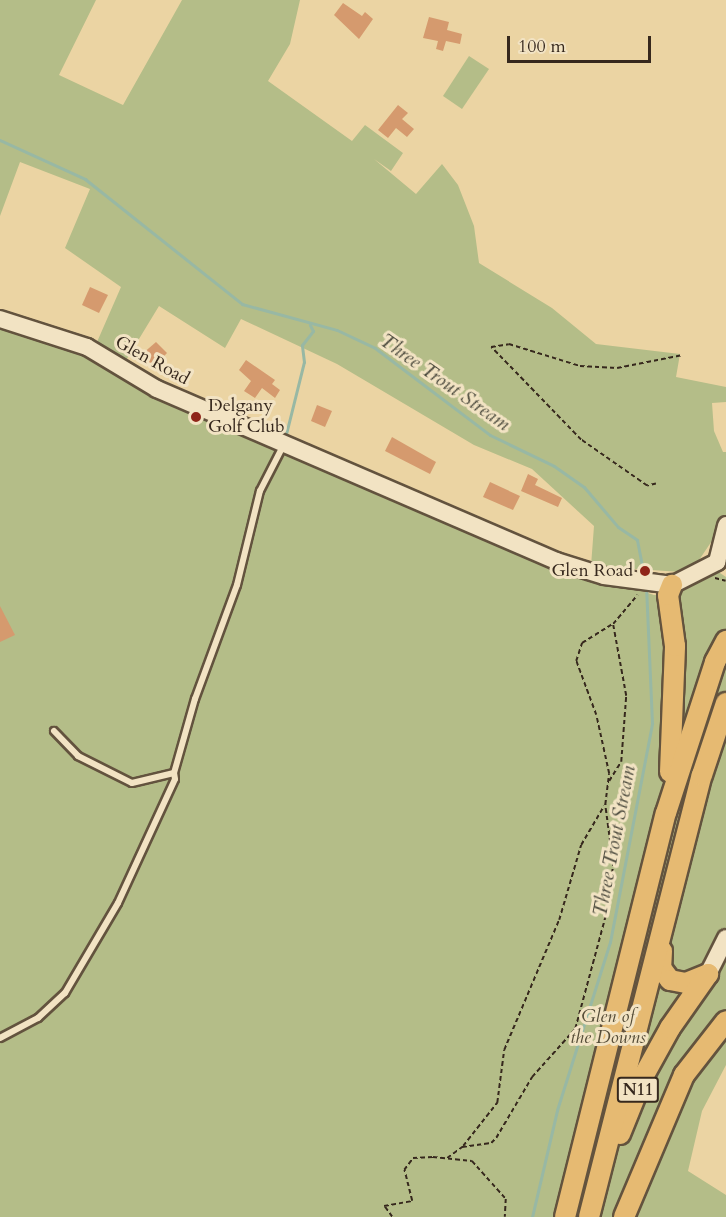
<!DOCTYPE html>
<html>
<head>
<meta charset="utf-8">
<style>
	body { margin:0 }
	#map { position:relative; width:726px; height:1217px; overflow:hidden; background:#ebd4a3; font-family:Cardo,serif }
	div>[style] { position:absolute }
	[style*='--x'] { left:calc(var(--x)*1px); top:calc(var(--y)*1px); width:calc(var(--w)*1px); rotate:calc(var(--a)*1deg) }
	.green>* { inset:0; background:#b4bd88 }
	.stream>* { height:3px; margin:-1.5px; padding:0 1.5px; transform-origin:1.5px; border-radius:1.5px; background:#98b8a4 }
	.building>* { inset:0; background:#d59a6e }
	.path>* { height:1.5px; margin-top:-0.75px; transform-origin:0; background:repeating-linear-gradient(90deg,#36281d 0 4.5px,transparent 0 7.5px) }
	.roads { filter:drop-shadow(2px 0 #63533e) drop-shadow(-2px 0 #63533e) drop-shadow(0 2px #63533e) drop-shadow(0 -2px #63533e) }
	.service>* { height:6px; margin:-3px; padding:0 3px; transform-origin:3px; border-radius:3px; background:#f2e3c3 }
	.secondary>* { height:16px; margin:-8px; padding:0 8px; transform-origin:8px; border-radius:8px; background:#f2e3c3 }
	.trunk>* { height:20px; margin:-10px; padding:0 10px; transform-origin:10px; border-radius:10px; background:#e6ba72 }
	.dots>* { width:16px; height:16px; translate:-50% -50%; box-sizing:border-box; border:3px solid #f2e3c3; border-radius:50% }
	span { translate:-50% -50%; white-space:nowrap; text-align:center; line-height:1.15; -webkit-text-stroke:6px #f2e3c3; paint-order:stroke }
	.shield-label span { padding:2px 4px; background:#f2e3c3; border:2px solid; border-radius:4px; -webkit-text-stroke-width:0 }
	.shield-label { font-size:16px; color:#36281d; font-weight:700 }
	.street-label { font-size:18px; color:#36281d }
	.poi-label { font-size:18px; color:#36281d }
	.left { translate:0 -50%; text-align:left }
	.right { translate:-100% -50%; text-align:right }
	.park-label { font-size:18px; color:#564d38; font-style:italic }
	.water-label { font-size:20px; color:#4e4c3f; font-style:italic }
	.scale { position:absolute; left:507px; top:36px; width:144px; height:27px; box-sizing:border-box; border:3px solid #36281d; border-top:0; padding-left:8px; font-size:18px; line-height:21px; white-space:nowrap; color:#36281d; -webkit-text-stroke:4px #f2e3c3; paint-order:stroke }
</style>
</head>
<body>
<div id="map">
	<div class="green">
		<div style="clip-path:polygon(0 0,96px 0,59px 75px,123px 105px,182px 0,300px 0,290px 44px,268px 81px,352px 141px,365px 125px,403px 153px,391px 171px,374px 159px,416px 194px,442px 164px,458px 185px,474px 226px,479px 263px,552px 308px,596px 344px,680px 354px,676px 377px,726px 387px,726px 402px,712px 403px,714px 431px,723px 452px,726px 452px,726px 520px,697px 563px,681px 572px,591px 566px,594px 526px,532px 469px,474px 445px,337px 364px,241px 319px,225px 348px,159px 306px,125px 362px,97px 342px,121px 287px,65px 248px,90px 189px,20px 162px,0 216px)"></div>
		<div style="clip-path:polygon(469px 56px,489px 69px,462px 109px,443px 96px)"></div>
		<div style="clip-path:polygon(0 324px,84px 353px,492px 543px,654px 595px,676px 593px,714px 569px,726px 577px,726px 1065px,702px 1111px,688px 1171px,726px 1195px,726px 1217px,0 1217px)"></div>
	</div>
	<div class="stream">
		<div style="--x:0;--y:140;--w:94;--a:24.6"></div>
		<div style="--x:85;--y:179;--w:201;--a:38.5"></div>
		<div style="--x:242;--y:304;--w:98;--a:15.3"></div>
		<div style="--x:337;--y:330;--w:42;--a:25.3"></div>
		<div style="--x:375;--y:348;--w:144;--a:37.1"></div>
		<div style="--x:490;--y:435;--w:71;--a:25.8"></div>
		<div style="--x:554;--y:466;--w:37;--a:35"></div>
		<div style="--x:584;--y:487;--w:52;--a:49.6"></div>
		<div style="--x:618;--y:527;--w:23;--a:34"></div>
		<div style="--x:637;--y:540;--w:36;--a:79"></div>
		<div style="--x:286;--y:434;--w:74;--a:-76"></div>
		<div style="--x:304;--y:362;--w:17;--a:-97"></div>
		<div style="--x:302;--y:345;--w:18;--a:-52"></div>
		<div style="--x:313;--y:331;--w:7;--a:-117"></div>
		<div style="--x:532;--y:1217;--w:110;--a:-76.8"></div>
		<div style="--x:557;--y:1110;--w:176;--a:-72.5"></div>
		<div style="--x:610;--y:942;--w:223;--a:-79.1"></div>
		<div style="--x:652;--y:723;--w:136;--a:-92.5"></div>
	</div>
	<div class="building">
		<div style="clip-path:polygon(343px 3px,362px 16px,365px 12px,373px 19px,359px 39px,334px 15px)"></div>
		<div style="clip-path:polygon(429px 17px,449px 22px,447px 30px,462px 34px,460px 44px,446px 41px,443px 51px,436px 49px,438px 41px,423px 38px)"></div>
		<div style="clip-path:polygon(398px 105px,408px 113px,402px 119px,414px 129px,407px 137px,396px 128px,388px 138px,378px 130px)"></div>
		<div style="clip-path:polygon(90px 287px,108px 295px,99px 313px,82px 305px)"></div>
		<div style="clip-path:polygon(156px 342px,167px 353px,154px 367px,141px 355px)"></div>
		<div style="clip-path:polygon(246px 360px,275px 380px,272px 384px,280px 390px,275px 398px,262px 388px,255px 398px,244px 391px,251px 381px,239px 370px)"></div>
		<div style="clip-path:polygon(317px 405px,332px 411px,325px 427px,311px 421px)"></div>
		<div style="clip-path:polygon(392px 437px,436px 462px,430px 474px,385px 451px)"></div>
		<div style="clip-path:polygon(528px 474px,538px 479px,535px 485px,562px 498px,558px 507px,521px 491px)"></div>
		<div style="clip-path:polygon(490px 482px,520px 496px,513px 510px,483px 497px)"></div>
		<div style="clip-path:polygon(0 606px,15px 635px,0 642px)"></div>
	</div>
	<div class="path">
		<div style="--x:656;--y:484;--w:9;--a:167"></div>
		<div style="--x:647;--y:486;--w:80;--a:-145.1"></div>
		<div style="--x:581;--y:440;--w:129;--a:-134.1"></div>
		<div style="--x:491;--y:347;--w:18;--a:-9"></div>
		<div style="--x:509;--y:344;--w:74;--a:17.2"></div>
		<div style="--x:580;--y:366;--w:37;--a:3"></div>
		<div style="--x:617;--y:368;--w:67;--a:-11.1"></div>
		<div style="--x:715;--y:578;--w:11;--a:15"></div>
		<div style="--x:609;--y:781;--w:22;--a:-58"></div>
		<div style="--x:621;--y:762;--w:66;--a:-85.7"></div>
		<div style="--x:626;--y:696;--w:72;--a:-100.4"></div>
		<div style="--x:463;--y:1146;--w:55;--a:-51.7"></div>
		<div style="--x:497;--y:1103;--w:53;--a:-82.5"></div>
		<div style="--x:504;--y:1050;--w:141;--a:-67.1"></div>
		<div style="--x:559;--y:920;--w:78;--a:-73.7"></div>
		<div style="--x:581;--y:845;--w:45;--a:-59.5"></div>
		<div style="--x:447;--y:1158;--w:19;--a:-36"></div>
		<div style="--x:462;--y:1147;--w:29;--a:-8"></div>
		<div style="--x:491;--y:1143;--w:7;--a:-45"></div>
		<div style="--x:496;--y:1138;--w:71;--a:-59.5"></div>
		<div style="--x:532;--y:1077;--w:64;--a:-48.1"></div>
		<div style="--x:575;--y:1029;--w:115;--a:-74.9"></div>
		<div style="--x:605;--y:918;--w:54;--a:-81.4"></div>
		<div style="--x:613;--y:865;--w:61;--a:-97.6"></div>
		<div style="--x:605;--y:805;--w:31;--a:-83"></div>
		<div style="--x:609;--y:774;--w:60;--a:-102.4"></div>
		<div style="--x:596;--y:715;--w:58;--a:-110.3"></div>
		<div style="--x:576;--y:661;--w:19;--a:-72"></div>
		<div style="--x:582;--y:643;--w:36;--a:-32"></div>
		<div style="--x:613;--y:624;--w:38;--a:-50"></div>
		<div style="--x:392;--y:1217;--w:14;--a:-126"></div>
		<div style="--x:384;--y:1206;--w:28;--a:-10"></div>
		<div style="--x:412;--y:1201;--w:32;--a:-104"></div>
		<div style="--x:404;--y:1170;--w:15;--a:-53"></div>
		<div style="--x:413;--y:1158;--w:20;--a:-3"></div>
		<div style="--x:433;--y:1157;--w:39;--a:6"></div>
		<div style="--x:472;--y:1161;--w:51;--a:48.2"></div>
		<div style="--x:506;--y:1199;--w:18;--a:93"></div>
	</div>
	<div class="roads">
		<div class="service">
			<div style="--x:54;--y:731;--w:35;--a:46"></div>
			<div style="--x:78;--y:756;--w:60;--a:26.6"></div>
			<div style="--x:132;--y:783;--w:43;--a:-13.4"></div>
			<div style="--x:174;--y:773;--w:77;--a:-74.2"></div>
			<div style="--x:195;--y:699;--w:121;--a:-69.8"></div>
			<div style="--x:237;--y:585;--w:97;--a:-76.3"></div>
			<div style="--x:260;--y:491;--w:53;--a:-62.9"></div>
			<div style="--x:0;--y:1038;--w:43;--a:-27.8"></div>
			<div style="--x:38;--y:1018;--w:37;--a:-43"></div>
			<div style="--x:65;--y:993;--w:104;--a:-59.5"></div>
			<div style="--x:118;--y:903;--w:136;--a:-65.3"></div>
			<div style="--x:175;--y:779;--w:6;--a:-99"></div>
		</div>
		<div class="secondary">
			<div style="--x:0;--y:319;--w:91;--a:17.8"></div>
			<div style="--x:87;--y:347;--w:82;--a:31"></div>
			<div style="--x:157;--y:389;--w:434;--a:23.3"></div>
			<div style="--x:556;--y:561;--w:50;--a:17.4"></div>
			<div style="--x:604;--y:576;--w:69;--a:7.5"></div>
			<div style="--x:672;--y:585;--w:51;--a:-27.1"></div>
			<div style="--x:717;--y:562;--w:38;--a:-76"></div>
			<div style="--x:708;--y:974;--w:40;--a:-63.4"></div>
		</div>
		<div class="trunk">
			<div style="--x:670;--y:772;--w:126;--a:-87.7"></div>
			<div style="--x:675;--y:646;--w:51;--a:-97.8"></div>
			<div style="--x:668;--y:595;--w:11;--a:-68"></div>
			<div style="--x:662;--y:951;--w:17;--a:93"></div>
			<div style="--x:661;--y:968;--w:15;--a:53"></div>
			<div style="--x:670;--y:980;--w:16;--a:11"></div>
			<div style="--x:686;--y:983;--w:24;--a:-22"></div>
			<div style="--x:620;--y:1134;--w:61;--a:-68"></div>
			<div style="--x:643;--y:1077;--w:56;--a:-61.1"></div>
			<div style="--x:670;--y:1028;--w:66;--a:-54.9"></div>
			<div style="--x:565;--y:1217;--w:416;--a:-76"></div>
			<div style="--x:666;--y:813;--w:159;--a:-72"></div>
			<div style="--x:715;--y:662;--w:24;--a:-62"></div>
			<div style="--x:589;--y:1217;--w:456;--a:-75.7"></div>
			<div style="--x:702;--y:775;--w:76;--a:-71.6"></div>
			<div style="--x:624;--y:1217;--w:154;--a:-67.1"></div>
			<div style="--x:684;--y:1075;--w:68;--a:-52.1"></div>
		</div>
	</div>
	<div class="dots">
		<div style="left:196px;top:417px;background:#8f2418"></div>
		<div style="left:645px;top:571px;background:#8f2418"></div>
	</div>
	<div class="shield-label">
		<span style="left:638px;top:1090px">N11</span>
	</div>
	<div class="street-label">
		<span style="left:152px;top:361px;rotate:29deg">Glen Road</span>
	</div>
	<div class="poi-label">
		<span class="left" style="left:208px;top:417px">Delgany<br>Golf Club</span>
		<span class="right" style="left:633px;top:571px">Glen Road</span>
	</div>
	<div class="park-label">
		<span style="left:608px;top:1028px">Glen of<br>the Downs</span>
	</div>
	<div class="water-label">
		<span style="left:445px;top:382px;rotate:35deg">Three Trout Stream</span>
		<span style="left:614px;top:841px;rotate:-79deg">Three Trout Stream</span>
	</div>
	<div class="scale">100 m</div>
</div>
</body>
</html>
